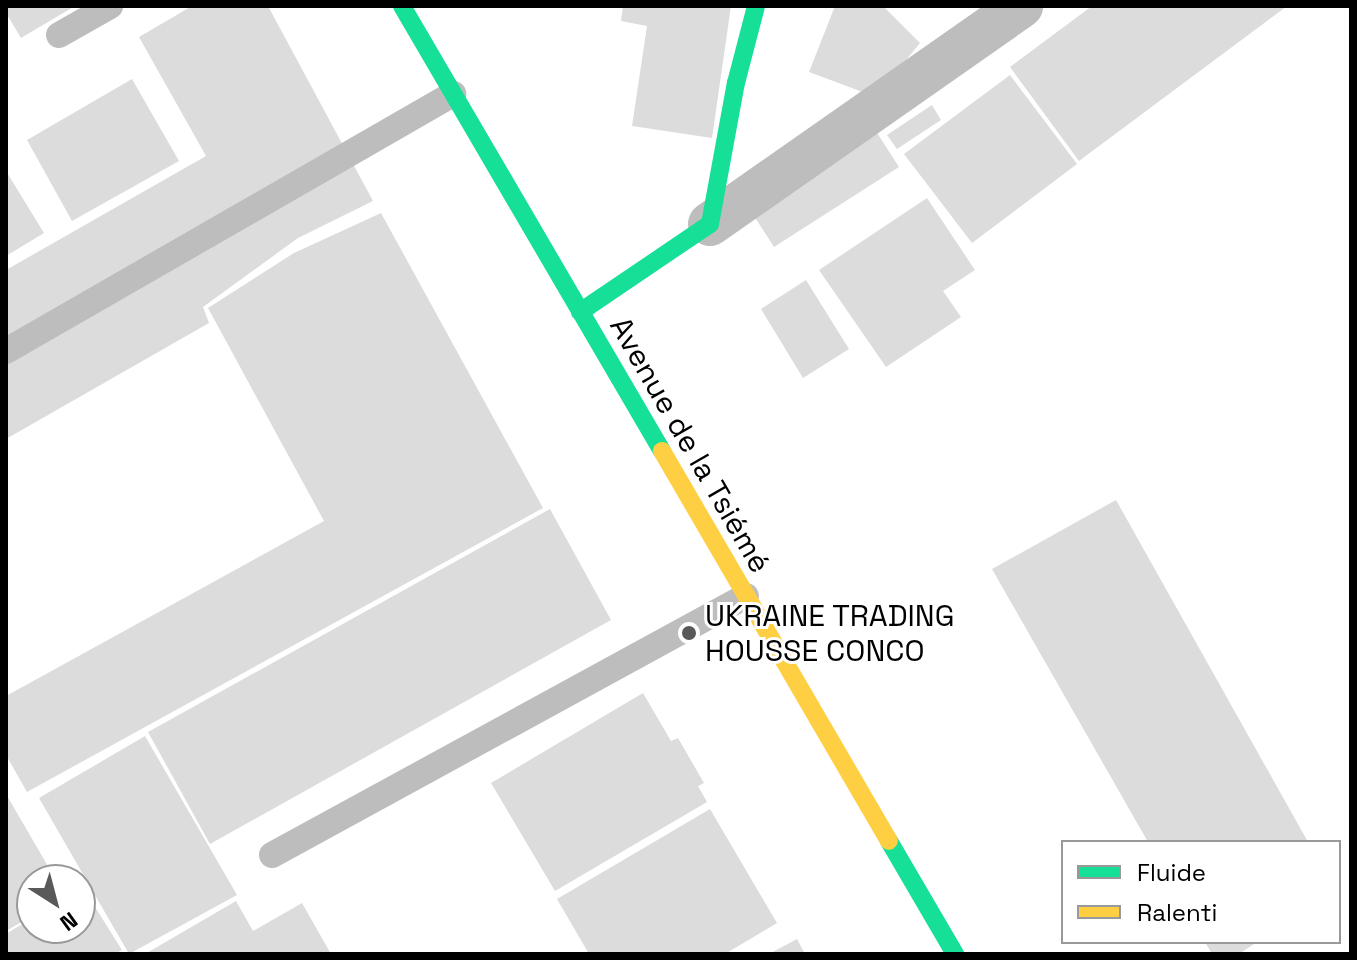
<!DOCTYPE html>
<html>
<head>
<meta charset="utf-8">
<style>
	body { margin:0 }
	#map { position:relative; width:1357px; height:960px; overflow:hidden; background:#fff; font-family:"Space Grotesk",sans-serif }
	div>[style] { position:absolute }
	[style*='--x'] { left:calc(var(--x)*1px); top:calc(var(--y)*1px); width:calc(var(--w)*1px); rotate:calc(var(--a)*1deg) }
	.building>* { inset:0; background:#dcdcdc }
	.lane>* { height:26px; margin:-13px; padding:0 13px; transform-origin:13px; border-radius:13px; background:#bdbdbd }
	.street>* { height:44px; margin:-22px; padding:0 22px; transform-origin:22px; border-radius:22px; background:#bdbdbd }
	.fast>* { height:18px; margin:-9px; padding:0 9px; transform-origin:9px; border-radius:9px; background:#16e098 }
	.slow>* { height:18px; margin:-9px; padding:0 9px; transform-origin:9px; border-radius:9px; background:#ffcf43 }
	.dots>* { width:22px; height:22px; translate:-50% -50%; box-sizing:border-box; border:4px solid #fff; border-radius:50% }
	span { translate:-50% -50%; white-space:nowrap; text-align:center; line-height:1.15; -webkit-text-stroke:6px #fff; paint-order:stroke }
	.street-label { font-size:30px; color:#000 }
	.poi-label { font-size:30px; color:#000 }
	.left { translate:0 -50%; text-align:left }
	.frame { position:absolute; inset:0; border:8px solid #000; pointer-events:none }
	.legend { position:absolute; left:1061px; top:840px; width:280px; height:104px; box-sizing:border-box; background:#fff; border:2px solid #999; margin:0; padding:10px 14px; list-style:none; font-size:24px; color:#000 }
	.legend li { display:flex; align-items:center; gap:16px; height:40px }
	.legend b { width:40px; border:2px solid #999 }
	.north { position:absolute; left:16px; top:864px; width:80px; height:80px; box-sizing:border-box; background:#fff; border:2px solid #999; border-radius:50%; rotate:144deg; font-size:22px; font-weight:700; line-height:32px; text-align:center; color:#000 }
	.north::after { content:''; display:block; margin:auto; width:28px; height:36px; background:#595959; clip-path:polygon(50% 0,100% 100%,50% 72%,0 100%) }
</style>
</head>
<body>
<div id="map">
	<div class="building">
		<div style="clip-path:polygon(6px 6px,75px 6px,21px 38px,6px 13px)"></div>
		<div style="clip-path:polygon(192px 6px,268px 6px,373px 201px,298px 238px,203px 307px,209px 323px,6px 439px,6px 270px,206px 156px,139px 37px)"></div>
		<div style="clip-path:polygon(623px 6px,731px 6px,712px 138px,632px 126px,647px 26px,621px 21px)"></div>
		<div style="clip-path:polygon(835px 6px,883px 6px,920px 43px,876px 97px,809px 72px)"></div>
		<div style="clip-path:polygon(1092px 6px,1287px 6px,1079px 161px,1010px 67px)"></div>
		<div style="clip-path:polygon(1010px 75px,1077px 164px,972px 243px,904px 154px)"></div>
		<div style="clip-path:polygon(132px 79px,179px 161px,72px 221px,27px 140px)"></div>
		<div style="clip-path:polygon(932px 105px,941px 120px,897px 149px,887px 135px)"></div>
		<div style="clip-path:polygon(872px 125px,899px 167px,774px 247px,747px 205px)"></div>
		<div style="clip-path:polygon(6px 171px,44px 233px,6px 256px)"></div>
		<div style="clip-path:polygon(927px 198px,975px 270px,943px 291px,961px 317px,886px 367px,819px 270px)"></div>
		<div style="clip-path:polygon(381px 213px,543px 508px,27px 792px,6px 755px,6px 696px,324px 521px,208px 308px,294px 253px)"></div>
		<div style="clip-path:polygon(806px 280px,849px 349px,803px 378px,761px 309px)"></div>
		<div style="clip-path:polygon(1116px 500px,1308px 842px,1148px 842px,992px 569px)"></div>
		<div style="clip-path:polygon(550px 509px,611px 620px,210px 844px,148px 732px)"></div>
		<div style="clip-path:polygon(643px 693px,671px 741px,678px 738px,704px 783px,698px 786px,707px 802px,555px 891px,491px 783px)"></div>
		<div style="clip-path:polygon(145px 736px,237px 895px,129px 954px,39px 798px)"></div>
		<div style="clip-path:polygon(6px 794px,56px 880px,32px 880px,32px 916px,6px 931px)"></div>
		<div style="clip-path:polygon(710px 809px,777px 923px,725px 954px,589px 954px,557px 899px)"></div>
		<div style="clip-path:polygon(80px 883px,122px 950px,115px 954px,6px 954px,6px 934px,32px 918px,32px 928px,80px 928px)"></div>
		<div style="clip-path:polygon(236px 901px,253px 931px,302px 903px,331px 954px,145px 954px)"></div>
		<div style="clip-path:polygon(797px 939px,805px 954px,769px 954px)"></div>
		<div style="clip-path:polygon(1205px 942px,1257px 942px,1239px 954px,1212px 954px)"></div>
	</div>
	<div class="lane">
		<div style="--x:59;--y:35;--w:59;--a:-29.6"></div>
		<div style="--x:6;--y:351;--w:516;--a:-29.9"></div>
		<div style="--x:272;--y:855;--w:540;--a:-28.65"></div>
	</div>
	<div class="street">
		<div style="--x:710;--y:224;--w:380;--a:-35"></div>
	</div>
	<div class="fast">
		<div style="--x:402;--y:6;--w:515;--a:59.7"></div>
		<div style="--x:580;--y:312;--w:157;--a:-34.1"></div>
		<div style="--x:710;--y:224;--w:143;--a:-79.6"></div>
		<div style="--x:736;--y:83;--w:80;--a:-75.4"></div>
		<div style="--x:889;--y:841;--w:131;--a:59.7"></div>
	</div>
	<div class="slow">
		<div style="--x:662;--y:451;--w:451;--a:59.8"></div>
	</div>
	<div class="dots">
		<div style="left:689px;top:633px;background:#595959"></div>
	</div>
	<div class="street-label">
		<span style="left:690px;top:445px;rotate:60deg">Avenue de la Tsiémé</span>
	</div>
	<div class="poi-label">
		<span class="left" style="left:705px;top:633px">UKRAINE TRADING<br>HOUSSE CONCO</span>
	</div>
	<div class="frame"></div>
	<ul class="legend">
	<li><b style="height:10px;background:#16e098"></b>Fluide</li>
	<li><b style="height:10px;background:#ffcf43"></b>Ralenti</li>
	</ul>
	<div class="north">N</div>
</div>
</body>
</html>
